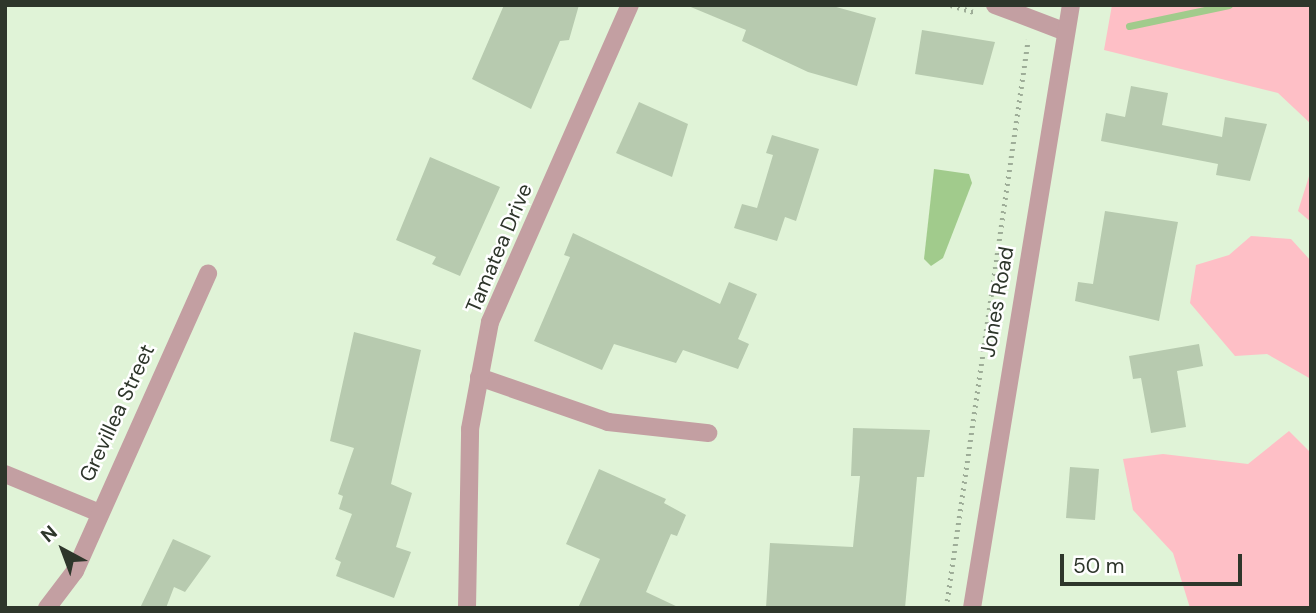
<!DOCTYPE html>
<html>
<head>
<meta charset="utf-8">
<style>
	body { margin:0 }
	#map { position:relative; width:1316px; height:613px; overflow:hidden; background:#e0f3d7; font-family:"DM Sans",sans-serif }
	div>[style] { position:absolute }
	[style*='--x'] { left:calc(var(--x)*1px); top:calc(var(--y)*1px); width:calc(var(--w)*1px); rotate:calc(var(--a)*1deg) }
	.green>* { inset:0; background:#febfc6 }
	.water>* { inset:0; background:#a1cb8c }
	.stream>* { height:7px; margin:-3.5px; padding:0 3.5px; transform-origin:3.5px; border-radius:3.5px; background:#a1cb8c }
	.building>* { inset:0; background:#b7caaf }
	.path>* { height:4.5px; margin-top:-2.25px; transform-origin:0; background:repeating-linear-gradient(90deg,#9ead98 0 2px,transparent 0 7px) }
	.minor>* { height:18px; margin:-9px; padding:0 9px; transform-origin:9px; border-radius:9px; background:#c39fa2 }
	.tertiary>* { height:18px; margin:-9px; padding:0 9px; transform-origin:9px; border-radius:9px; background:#c39fa2 }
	span { translate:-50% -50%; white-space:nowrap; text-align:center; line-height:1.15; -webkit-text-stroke:5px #fff; paint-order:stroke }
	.street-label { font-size:21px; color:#2e362b }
	.frame { position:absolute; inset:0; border:7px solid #2e362b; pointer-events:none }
	.north { position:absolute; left:28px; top:515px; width:70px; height:70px; -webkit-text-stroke:5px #fff; paint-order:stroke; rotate:319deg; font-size:19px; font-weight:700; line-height:28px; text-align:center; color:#2e362b }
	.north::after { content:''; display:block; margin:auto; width:24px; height:32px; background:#2e362b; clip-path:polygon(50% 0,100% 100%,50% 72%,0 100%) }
	.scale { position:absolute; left:1060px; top:554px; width:182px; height:32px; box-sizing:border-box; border:4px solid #2e362b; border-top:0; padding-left:9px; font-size:21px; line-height:24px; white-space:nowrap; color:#2e362b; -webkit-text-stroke:5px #fff; paint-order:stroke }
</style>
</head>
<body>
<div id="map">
	<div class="green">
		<div style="clip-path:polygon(1112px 5px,1311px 5px,1311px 124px,1278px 93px,1104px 50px)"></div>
		<div style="clip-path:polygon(1311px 170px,1311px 222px,1298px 211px)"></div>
		<div style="clip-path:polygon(1251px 236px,1291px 239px,1311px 261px,1311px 379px,1267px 354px,1235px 356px,1190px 303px,1196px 265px,1229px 255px)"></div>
		<div style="clip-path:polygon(1289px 431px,1311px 453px,1311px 608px,1190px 608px,1173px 553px,1133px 510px,1123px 459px,1163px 454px,1248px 464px)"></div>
	</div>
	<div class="water">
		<div style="clip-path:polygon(934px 169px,969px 174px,972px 183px,943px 258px,931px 266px,924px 259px)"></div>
	</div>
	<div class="stream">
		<div style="--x:1129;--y:26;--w:102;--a:-11.9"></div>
	</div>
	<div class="building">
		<div style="clip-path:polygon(504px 5px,579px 5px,569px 40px,560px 41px,531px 109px,472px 79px)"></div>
		<div style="clip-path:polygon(686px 5px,829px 5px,876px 18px,857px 86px,808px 72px,742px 41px,746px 30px)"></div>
		<div style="clip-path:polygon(922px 30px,995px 42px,983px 85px,915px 74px)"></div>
		<div style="clip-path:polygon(1131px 86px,1168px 93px,1162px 125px,1222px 137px,1225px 117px,1267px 124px,1250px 181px,1216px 175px,1218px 164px,1101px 141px,1106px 113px,1125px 117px)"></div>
		<div style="clip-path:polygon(639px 102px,688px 124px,672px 177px,616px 153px)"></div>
		<div style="clip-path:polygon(772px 135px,819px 149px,796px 221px,785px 217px,777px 241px,734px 228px,742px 204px,757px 208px,773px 155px,766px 153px)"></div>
		<div style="clip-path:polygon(430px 157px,500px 187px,460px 276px,432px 264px,436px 257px,396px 240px)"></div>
		<div style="clip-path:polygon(1105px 211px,1178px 222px,1159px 321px,1075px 301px,1078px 282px,1093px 284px)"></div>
		<div style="clip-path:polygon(573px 233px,720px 304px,729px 282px,757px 294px,738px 339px,749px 344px,738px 369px,683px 350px,676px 363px,614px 344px,602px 370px,534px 341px,570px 257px,564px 255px)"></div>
		<div style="clip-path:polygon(354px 332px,421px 350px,391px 484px,412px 493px,396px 547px,411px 552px,394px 598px,336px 576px,341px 562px,335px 559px,352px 514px,339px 509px,343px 496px,338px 494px,354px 448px,330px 441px)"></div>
		<div style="clip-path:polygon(1199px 344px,1203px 366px,1177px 371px,1186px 427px,1151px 433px,1141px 378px,1133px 379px,1129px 356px)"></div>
		<div style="clip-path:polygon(853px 428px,930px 430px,924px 477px,917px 477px,905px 608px,766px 608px,770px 543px,853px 547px,860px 476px,851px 476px)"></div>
		<div style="clip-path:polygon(1070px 467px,1099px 469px,1095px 520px,1066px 518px)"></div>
		<div style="clip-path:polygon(599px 469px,666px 499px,664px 503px,686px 515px,677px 536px,671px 534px,646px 592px,680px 608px,578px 608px,600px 559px,566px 544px)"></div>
		<div style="clip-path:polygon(173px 539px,211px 556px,185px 592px,174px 587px,166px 608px,140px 608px)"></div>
	</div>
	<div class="path">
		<div style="--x:951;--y:5;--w:27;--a:17"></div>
		<div style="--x:946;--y:608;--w:574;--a:-81.79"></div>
	</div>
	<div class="minor">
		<div style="--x:995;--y:5;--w:76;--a:20.8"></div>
		<div style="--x:479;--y:377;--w:137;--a:19.2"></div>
		<div style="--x:608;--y:422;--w:101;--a:6.3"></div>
		<div style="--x:5;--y:474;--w:100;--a:22.4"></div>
		<div style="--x:47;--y:608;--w:46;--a:-52.9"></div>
		<div style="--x:75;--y:571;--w:326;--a:-65.9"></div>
		<div style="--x:467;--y:608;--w:179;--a:-89"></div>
		<div style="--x:470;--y:429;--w:109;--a:-79.4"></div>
		<div style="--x:490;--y:322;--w:347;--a:-66.2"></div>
	</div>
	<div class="tertiary">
		<div style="--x:972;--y:608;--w:611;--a:-80.68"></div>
	</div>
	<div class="street-label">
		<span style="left:499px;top:248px;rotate:-67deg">Tamatea Drive</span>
		<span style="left:997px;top:302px;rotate:-80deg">Jones Road</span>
		<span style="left:117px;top:413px;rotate:-65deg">Grevillea Street</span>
	</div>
	<div class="frame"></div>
	<div class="north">N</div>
	<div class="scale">50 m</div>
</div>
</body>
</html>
